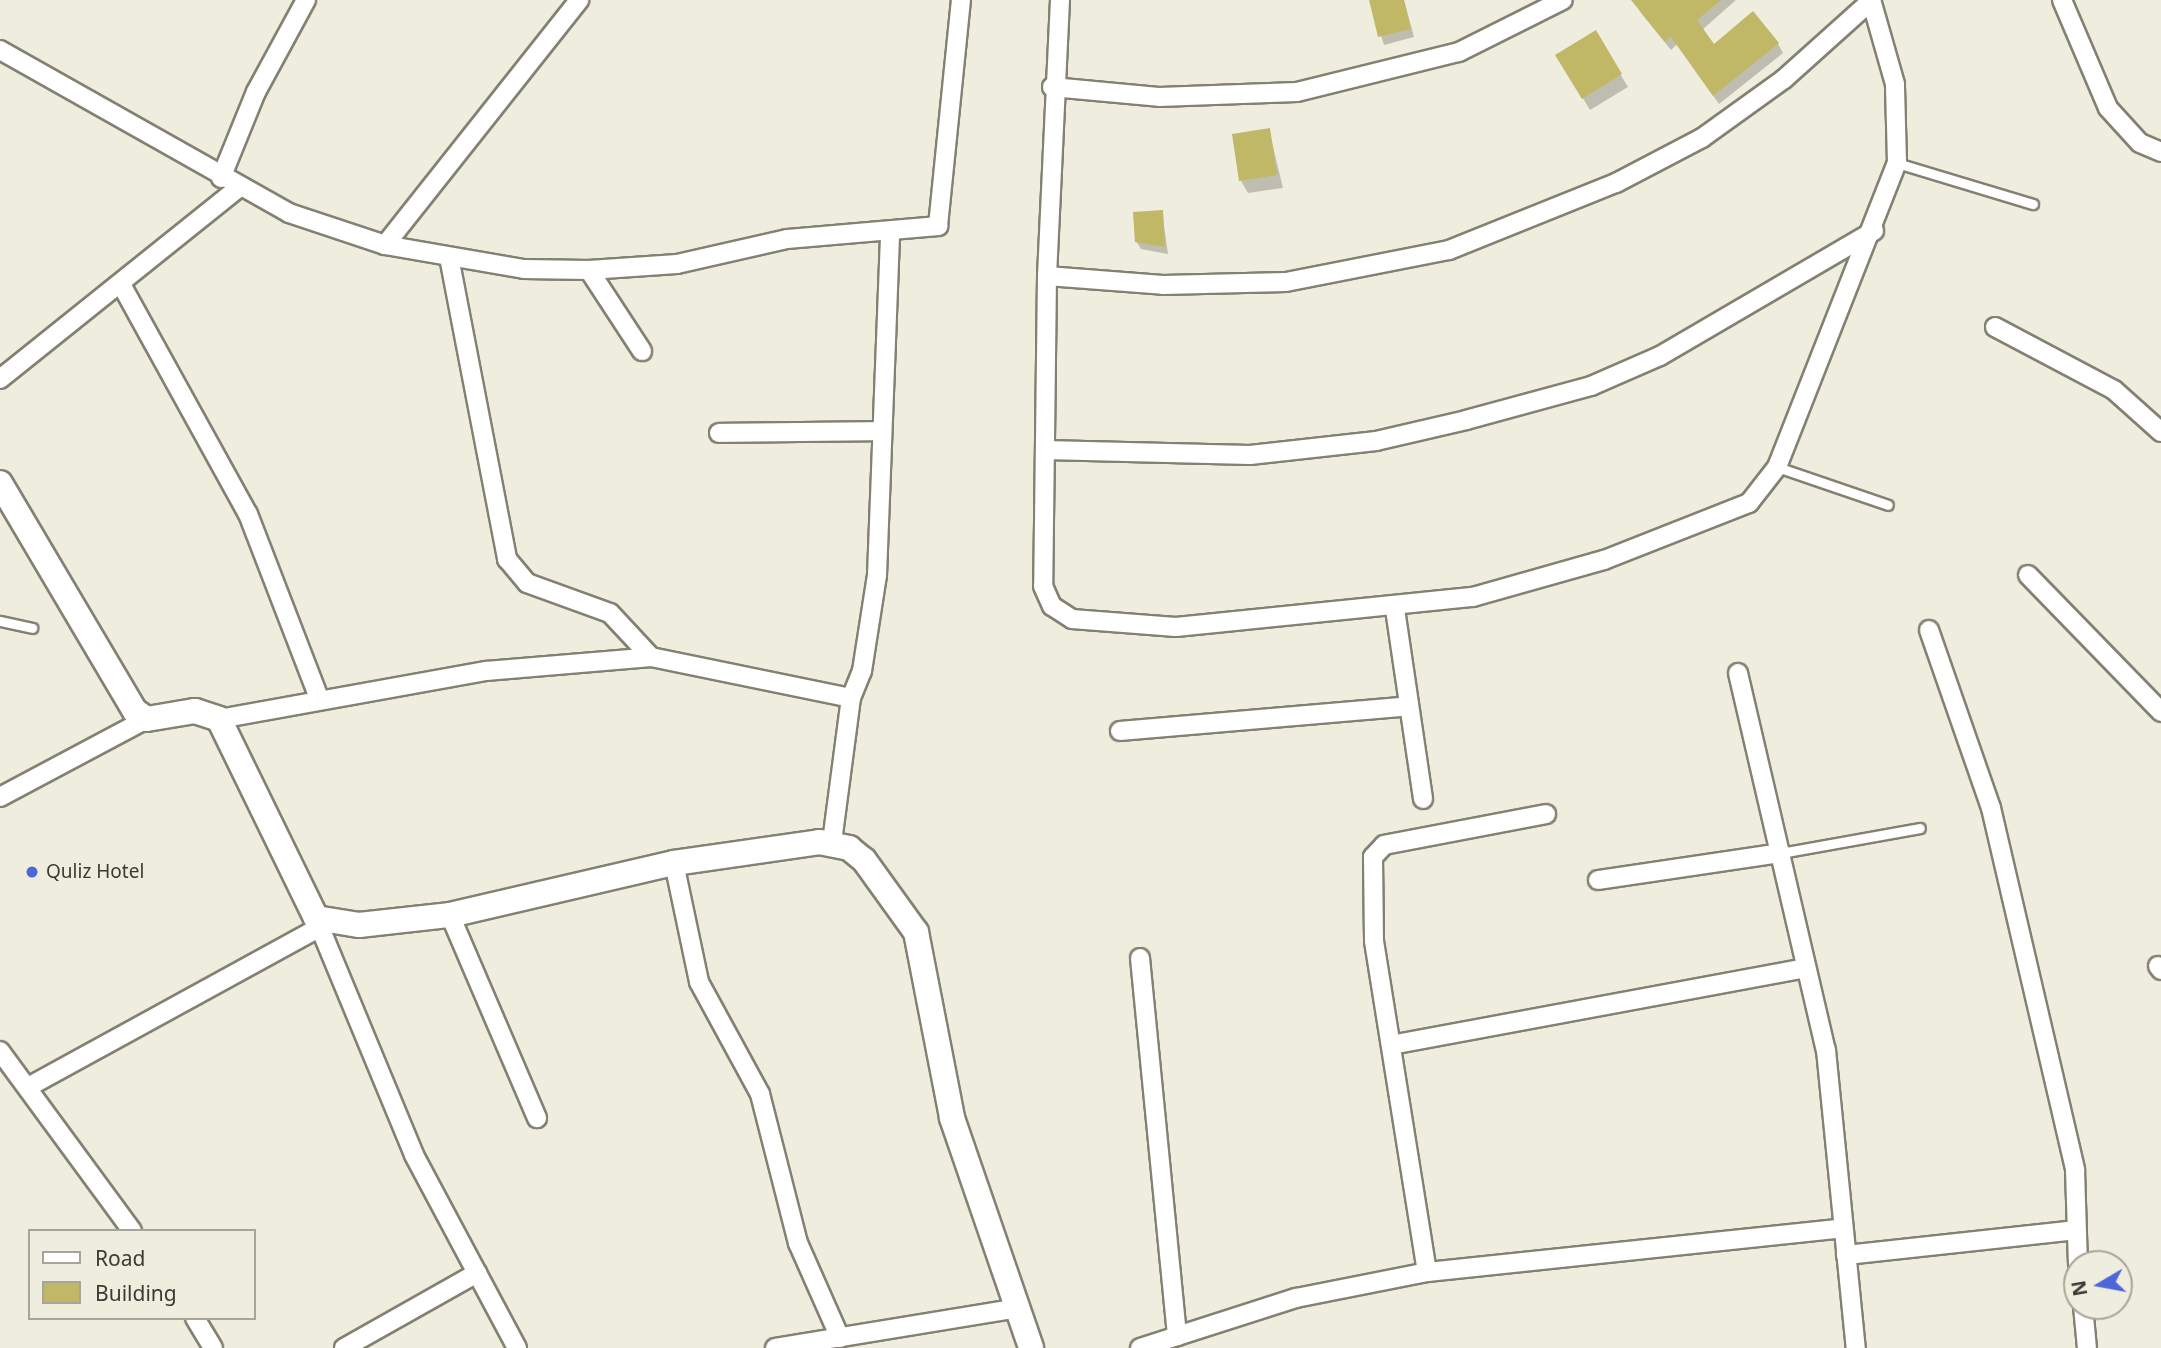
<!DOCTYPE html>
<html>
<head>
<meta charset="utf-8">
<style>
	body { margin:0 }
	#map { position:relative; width:2161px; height:1348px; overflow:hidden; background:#efeddd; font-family:"Noto Sans",sans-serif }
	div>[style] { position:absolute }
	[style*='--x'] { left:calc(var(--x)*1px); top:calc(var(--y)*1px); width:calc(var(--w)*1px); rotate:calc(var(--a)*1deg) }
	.shadow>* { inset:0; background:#0003 }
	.building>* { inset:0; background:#c1b867 }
	.roads { filter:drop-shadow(2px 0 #828172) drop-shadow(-2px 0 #828172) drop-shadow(0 2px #828172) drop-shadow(0 -2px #828172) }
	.lane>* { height:9px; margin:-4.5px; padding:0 4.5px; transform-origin:4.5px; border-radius:4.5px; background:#fff }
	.street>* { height:18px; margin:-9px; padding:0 9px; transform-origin:9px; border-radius:9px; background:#fff }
	.secondary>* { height:24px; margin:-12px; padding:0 12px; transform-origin:12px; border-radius:12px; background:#fff }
	.dots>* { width:19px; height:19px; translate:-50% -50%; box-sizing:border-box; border:4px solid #efeddd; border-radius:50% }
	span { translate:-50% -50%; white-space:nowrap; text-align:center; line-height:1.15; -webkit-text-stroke:5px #efeddd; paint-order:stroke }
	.poi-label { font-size:19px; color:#3b3a34 }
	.left { translate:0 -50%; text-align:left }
	.legend { position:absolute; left:28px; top:1229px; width:228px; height:91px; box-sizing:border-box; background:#efeddd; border:2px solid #a7a599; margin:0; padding:9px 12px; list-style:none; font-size:21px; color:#3b3a34 }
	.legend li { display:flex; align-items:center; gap:14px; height:35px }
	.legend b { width:35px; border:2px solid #a7a599 }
	.north { position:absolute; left:2063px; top:1250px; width:70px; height:70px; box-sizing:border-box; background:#efeddd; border:2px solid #a7a599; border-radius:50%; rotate:260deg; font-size:19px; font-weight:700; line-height:28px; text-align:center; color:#3b3a34 }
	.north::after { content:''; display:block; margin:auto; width:24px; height:32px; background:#4d66da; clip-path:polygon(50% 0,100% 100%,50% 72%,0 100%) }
</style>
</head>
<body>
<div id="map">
	<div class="shadow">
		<div style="clip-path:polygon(1641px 0,1736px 0,1702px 30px,1714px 46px,1778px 44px,1783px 53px,1719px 104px,1677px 44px,1671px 50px,1641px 13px,1636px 4px)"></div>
		<div style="clip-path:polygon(1371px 2px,1404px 0,1414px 37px,1384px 45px)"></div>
		<div style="clip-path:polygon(1595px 32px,1628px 87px,1590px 110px,1557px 55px)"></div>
		<div style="clip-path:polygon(1269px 130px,1283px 188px,1248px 193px,1241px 181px)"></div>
		<div style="clip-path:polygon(1162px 212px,1168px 254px,1141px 249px,1136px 241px)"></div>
	</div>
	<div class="building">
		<div style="clip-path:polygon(1369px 0,1404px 0,1411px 29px,1378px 37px)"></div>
		<div style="clip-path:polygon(1631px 0,1721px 0,1697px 20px,1714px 44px,1753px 11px,1779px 43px,1713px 96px,1671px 37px,1665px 42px)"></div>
		<div style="clip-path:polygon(1596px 30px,1622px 74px,1582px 99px,1555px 55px)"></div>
		<div style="clip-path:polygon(1270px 128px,1277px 175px,1239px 181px,1232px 134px)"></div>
		<div style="clip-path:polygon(1163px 210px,1165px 247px,1135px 242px,1133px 212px)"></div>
	</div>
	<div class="roads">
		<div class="lane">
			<div style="--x:1897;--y:163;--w:142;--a:16.8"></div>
			<div style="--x:1777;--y:467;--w:117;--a:18.9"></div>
			<div style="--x:0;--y:621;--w:33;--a:12"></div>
			<div style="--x:1781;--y:853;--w:141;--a:-10.2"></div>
		</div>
		<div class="street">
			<div style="--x:1060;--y:0;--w:276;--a:92.7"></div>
			<div style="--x:1047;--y:276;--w:310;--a:90.7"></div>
			<div style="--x:1043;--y:586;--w:22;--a:66"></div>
			<div style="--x:1052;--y:606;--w:24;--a:33"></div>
			<div style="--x:1072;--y:619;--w:104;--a:4.4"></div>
			<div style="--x:1176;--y:627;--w:299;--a:-5.8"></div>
			<div style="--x:1473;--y:597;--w:136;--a:-15.8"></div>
			<div style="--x:1604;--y:560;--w:156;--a:-21.5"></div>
			<div style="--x:1749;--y:503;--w:46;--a:-52.1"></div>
			<div style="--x:1777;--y:467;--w:327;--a:-68.5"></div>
			<div style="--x:1897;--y:163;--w:79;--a:-91.5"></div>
			<div style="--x:1895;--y:84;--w:87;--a:-105.9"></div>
			<div style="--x:2062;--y:0;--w:117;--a:66.9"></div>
			<div style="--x:2108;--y:108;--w:47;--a:47.6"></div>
			<div style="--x:2140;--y:143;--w:23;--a:23"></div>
			<div style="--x:0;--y:50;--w:332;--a:29.4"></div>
			<div style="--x:289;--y:213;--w:101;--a:18.4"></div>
			<div style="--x:385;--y:245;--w:141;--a:9.8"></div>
			<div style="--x:524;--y:269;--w:65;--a:0.9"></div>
			<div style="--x:589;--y:270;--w:88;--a:-3.9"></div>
			<div style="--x:677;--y:264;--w:113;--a:-12.8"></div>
			<div style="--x:787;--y:239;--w:152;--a:-4.9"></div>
			<div style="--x:938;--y:226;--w:227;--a:-84.2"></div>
			<div style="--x:1052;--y:87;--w:107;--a:5.3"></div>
			<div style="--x:1159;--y:97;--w:138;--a:-2.1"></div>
			<div style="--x:1297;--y:92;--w:167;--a:-13.9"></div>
			<div style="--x:1459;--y:52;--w:116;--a:-26.6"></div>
			<div style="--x:221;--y:178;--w:93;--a:-67.9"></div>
			<div style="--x:256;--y:92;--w:105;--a:-61.5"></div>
			<div style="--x:385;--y:245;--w:313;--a:-51.6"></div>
			<div style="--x:449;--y:257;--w:308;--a:79.1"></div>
			<div style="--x:507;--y:559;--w:31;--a:50"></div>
			<div style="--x:527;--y:583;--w:88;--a:19.9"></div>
			<div style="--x:610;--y:613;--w:60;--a:47"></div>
			<div style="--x:589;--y:270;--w:97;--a:56.8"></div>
			<div style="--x:1047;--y:276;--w:116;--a:4.4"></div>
			<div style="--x:1163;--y:285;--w:123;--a:-1.4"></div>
			<div style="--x:1286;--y:282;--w:166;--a:-11.1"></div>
			<div style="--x:1449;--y:250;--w:180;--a:-21.9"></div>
			<div style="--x:1616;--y:183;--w:97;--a:-27.6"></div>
			<div style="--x:1702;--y:138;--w:101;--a:-35.7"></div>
			<div style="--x:1784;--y:79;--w:117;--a:-41.9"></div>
			<div style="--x:122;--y:286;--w:260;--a:61.1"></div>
			<div style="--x:248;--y:514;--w:197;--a:68.9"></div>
			<div style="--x:1995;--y:327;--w:135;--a:27.9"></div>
			<div style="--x:2114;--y:390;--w:63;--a:41.8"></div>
			<div style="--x:0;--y:379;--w:305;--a:-38.7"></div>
			<div style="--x:719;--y:433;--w:163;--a:-0.7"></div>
			<div style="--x:1045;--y:450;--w:205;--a:1.4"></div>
			<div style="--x:1250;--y:455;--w:127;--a:-6.3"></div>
			<div style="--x:1376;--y:441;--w:92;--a:-13.1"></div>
			<div style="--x:1466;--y:420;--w:130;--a:-15.2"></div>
			<div style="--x:1591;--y:386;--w:75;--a:-23.5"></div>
			<div style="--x:1660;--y:356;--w:248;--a:-30.3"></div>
			<div style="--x:2028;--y:575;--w:191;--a:45.8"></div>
			<div style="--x:1395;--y:609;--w:192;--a:81.6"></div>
			<div style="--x:1929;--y:630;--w:188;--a:70.8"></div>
			<div style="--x:1991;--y:808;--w:372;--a:76.9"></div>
			<div style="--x:2075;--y:1170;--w:94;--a:88.2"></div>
			<div style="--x:1738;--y:673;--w:387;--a:76.9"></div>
			<div style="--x:1826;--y:1050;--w:300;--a:84.3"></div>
			<div style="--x:219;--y:719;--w:271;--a:-10.2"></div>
			<div style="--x:486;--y:671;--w:166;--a:-4.8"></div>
			<div style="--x:651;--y:657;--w:204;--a:11.6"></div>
			<div style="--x:1120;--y:731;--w:290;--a:-4.9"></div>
			<div style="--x:0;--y:797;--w:166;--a:-28"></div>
			<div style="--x:832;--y:842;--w:145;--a:-82.5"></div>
			<div style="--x:851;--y:698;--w:29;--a:-68"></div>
			<div style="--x:862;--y:671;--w:97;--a:-81.1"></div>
			<div style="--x:877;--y:575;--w:343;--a:-87.8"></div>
			<div style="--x:674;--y:863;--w:122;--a:78.1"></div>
			<div style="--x:699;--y:982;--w:128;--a:61.4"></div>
			<div style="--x:760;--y:1094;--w:154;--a:75.7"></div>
			<div style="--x:798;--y:1243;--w:104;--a:66.1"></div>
			<div style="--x:1598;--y:880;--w:185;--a:-8.4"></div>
			<div style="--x:450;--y:915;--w:221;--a:66.8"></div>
			<div style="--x:316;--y:918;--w:256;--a:67.5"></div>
			<div style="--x:414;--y:1155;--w:219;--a:61.9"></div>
			<div style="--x:1140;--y:958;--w:380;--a:84.4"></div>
			<div style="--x:2158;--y:966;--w:5;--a:53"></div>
			<div style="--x:1391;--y:1045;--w:422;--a:-10.5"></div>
			<div style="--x:0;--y:1051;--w:223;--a:53.7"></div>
			<div style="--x:28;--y:1087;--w:333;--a:-28.7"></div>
			<div style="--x:1846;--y:1255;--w:230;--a:-6.2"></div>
			<div style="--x:1427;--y:1272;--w:336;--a:-99.1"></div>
			<div style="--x:1374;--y:940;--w:83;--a:-90.7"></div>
			<div style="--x:1373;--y:857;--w:16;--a:-47"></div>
			<div style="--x:1384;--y:845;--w:165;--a:-10.8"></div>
			<div style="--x:2083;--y:1306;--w:42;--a:84.6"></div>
			<div style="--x:195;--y:1318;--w:35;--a:59"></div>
			<div style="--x:344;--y:1348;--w:153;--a:-29.4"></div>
			<div style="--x:775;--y:1348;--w:248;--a:-9.3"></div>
			<div style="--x:1140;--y:1348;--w:164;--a:-17.8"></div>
			<div style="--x:1296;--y:1298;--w:134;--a:-11.2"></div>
			<div style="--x:1427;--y:1272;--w:418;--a:-6"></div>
		</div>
		<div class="secondary">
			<div style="--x:0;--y:483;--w:265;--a:59.4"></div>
			<div style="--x:135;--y:711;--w:14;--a:34"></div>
			<div style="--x:147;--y:719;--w:49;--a:-9.5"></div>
			<div style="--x:195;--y:711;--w:25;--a:18"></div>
			<div style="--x:219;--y:719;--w:221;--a:64"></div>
			<div style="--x:316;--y:918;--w:44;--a:9.2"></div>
			<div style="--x:359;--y:925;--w:92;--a:-6.3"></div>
			<div style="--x:450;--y:915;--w:230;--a:-13.1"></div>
			<div style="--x:674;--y:863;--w:147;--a:-8.2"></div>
			<div style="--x:819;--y:842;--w:31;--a:11"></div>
			<div style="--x:849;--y:848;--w:19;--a:39"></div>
			<div style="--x:864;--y:860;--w:89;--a:54.2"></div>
			<div style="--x:916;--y:932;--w:189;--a:79"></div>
			<div style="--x:952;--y:1118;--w:243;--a:71"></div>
		</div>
	</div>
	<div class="dots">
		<div style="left:32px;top:872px;background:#4d66da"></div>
	</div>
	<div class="poi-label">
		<span class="left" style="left:46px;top:872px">Quliz Hotel</span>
	</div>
	<ul class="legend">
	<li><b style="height:9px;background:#fff"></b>Road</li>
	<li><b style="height:19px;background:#c1b867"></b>Building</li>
	</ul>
	<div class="north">N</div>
</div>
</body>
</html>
